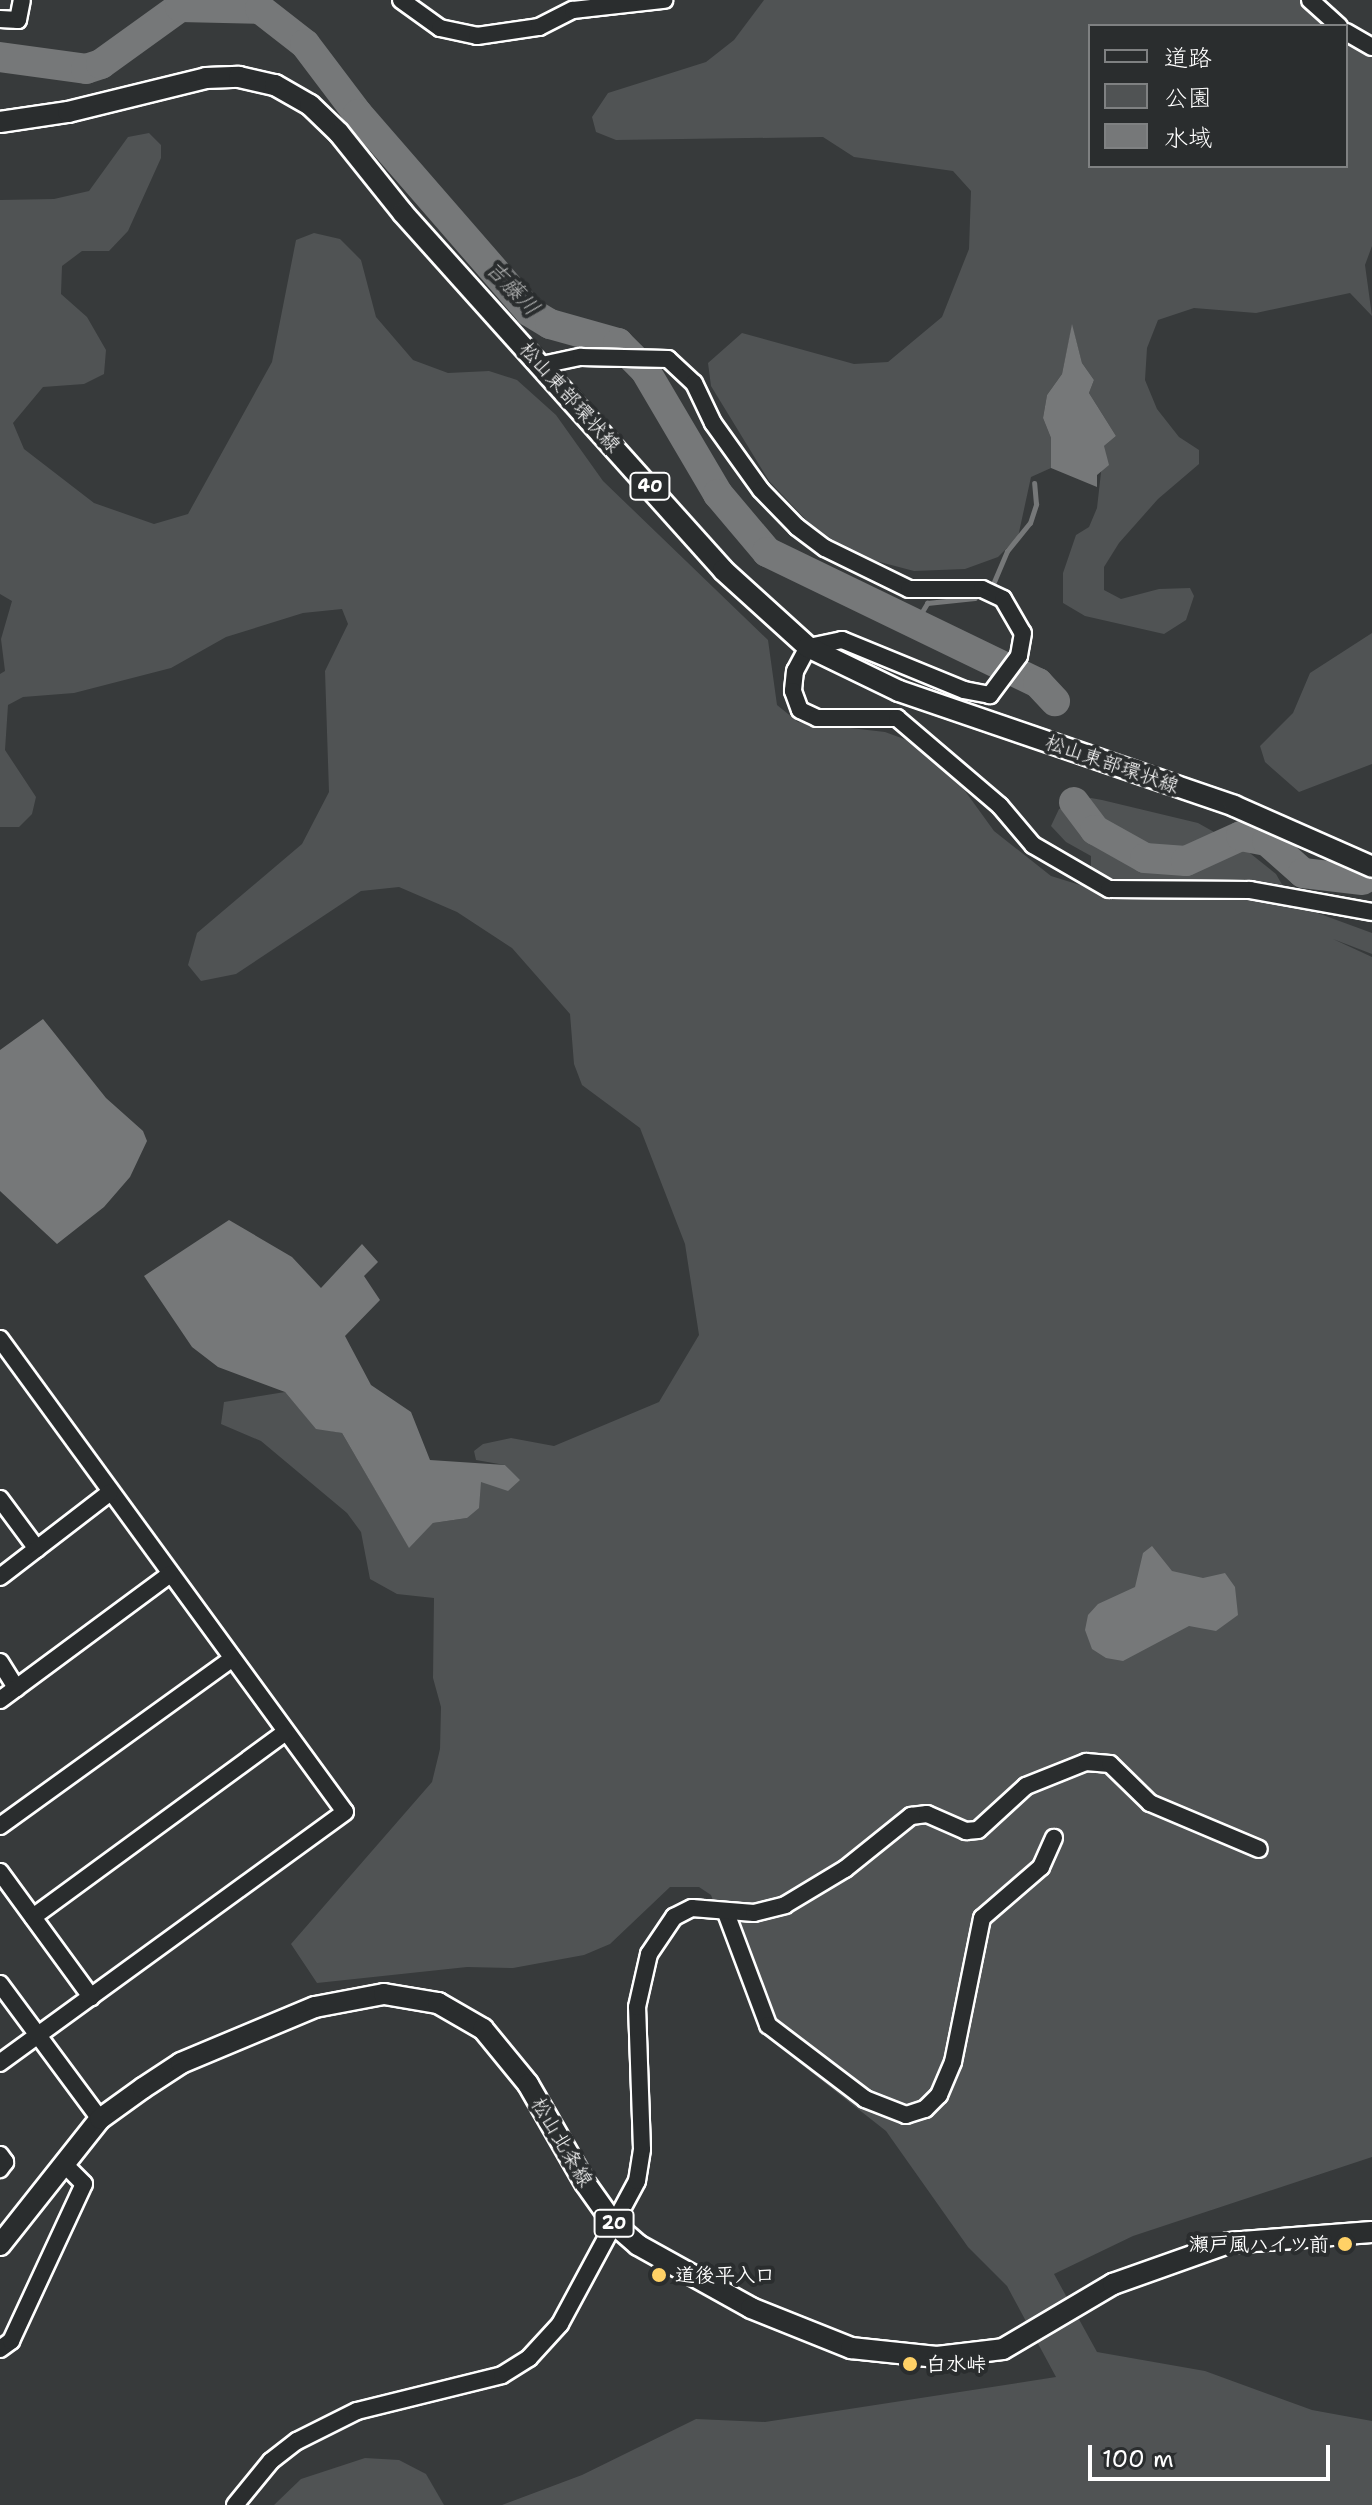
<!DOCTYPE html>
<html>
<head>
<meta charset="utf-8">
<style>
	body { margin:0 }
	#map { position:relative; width:1372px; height:2505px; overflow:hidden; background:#373a3b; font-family:"Shantell Sans","Klee One",sans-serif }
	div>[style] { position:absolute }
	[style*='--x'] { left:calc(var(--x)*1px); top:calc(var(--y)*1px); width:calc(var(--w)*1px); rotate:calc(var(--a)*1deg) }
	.green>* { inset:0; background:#505354 }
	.water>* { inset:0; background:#767879 }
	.stream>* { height:5px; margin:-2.5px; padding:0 2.5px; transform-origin:2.5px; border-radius:2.5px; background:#767879 }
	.river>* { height:30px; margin:-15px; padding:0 15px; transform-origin:15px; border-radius:15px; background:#767879 }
	.roads { filter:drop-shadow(2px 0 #fff) drop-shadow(-2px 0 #fff) drop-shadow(0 2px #fff) drop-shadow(0 -2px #fff) }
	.minor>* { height:16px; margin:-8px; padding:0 8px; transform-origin:8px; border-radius:8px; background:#2a2d2e }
	.major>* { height:20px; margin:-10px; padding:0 10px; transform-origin:10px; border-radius:10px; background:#2a2d2e }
	.dots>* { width:22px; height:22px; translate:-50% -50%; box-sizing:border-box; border:4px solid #2a2d2e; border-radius:50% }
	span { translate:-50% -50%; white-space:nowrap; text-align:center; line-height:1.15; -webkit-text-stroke:8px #2a2d2e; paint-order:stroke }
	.shield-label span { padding:2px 6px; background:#2a2d2e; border:2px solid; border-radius:6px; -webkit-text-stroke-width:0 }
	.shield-label { font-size:18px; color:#fff; font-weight:700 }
	.street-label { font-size:20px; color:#fff }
	.poi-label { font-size:20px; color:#fff; font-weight:700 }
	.right { translate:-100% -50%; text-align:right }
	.left { translate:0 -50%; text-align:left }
	.water-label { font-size:22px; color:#b4b5b5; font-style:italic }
	.legend { position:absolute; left:1088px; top:24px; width:260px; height:144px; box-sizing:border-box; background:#2a2d2e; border:2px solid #7f8182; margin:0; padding:10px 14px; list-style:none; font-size:24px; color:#fff }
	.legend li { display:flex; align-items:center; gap:16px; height:40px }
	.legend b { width:40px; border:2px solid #7f8182 }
	.scale { position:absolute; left:1088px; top:2445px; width:242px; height:36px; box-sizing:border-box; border:4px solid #fff; border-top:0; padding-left:10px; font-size:24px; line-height:28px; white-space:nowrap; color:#fff; -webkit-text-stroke:6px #2a2d2e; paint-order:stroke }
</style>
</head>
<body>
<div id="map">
	<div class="green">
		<div style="clip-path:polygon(evenodd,764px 0,1322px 0,1346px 18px,1372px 51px,1372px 246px,1365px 265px,1372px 316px,1350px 293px,1256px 313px,1194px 308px,1158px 320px,1147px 348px,1145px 380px,1157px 409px,1179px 437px,1199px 450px,1199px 464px,1158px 499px,1119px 543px,1104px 567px,1104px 590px,1121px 599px,1159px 589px,1190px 588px,1194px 596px,1186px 620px,1164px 634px,1085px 616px,1063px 603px,1063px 573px,1076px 535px,1089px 527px,1097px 508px,1104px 446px,1116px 436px,1089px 393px,1094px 380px,1082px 363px,1072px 326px,1062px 374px,1047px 395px,1043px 418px,1051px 438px,1051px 468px,1031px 477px,1018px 537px,998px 557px,965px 569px,914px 571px,857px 556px,811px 525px,769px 481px,711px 386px,708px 363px,742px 333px,854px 364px,888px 362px,942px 317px,969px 249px,971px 191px,953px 171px,854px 157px,823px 137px,616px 140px,596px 132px,592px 117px,608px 93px,706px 62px,734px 40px,764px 0,1090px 26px,1346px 26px,1346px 166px,1090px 166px,1090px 26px)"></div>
		<div style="clip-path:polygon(149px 133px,161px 145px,161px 158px,128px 231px,109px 251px,82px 251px,62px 266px,61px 294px,87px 317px,106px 350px,104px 374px,84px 384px,43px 387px,13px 423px,24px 449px,94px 503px,154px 524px,188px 514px,272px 362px,296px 240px,314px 233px,340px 239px,361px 260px,376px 317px,413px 360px,448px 373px,489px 371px,517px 380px,556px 415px,603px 481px,768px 640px,777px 705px,798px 722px,885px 732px,915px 743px,960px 784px,994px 831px,1051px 876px,1080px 885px,1091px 870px,1091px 856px,1066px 842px,1051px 826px,1059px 809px,1091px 798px,1102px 800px,1198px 823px,1246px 850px,1276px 874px,1293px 904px,1372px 933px,1372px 954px,1333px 939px,1372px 957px,1372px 2157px,1133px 2236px,1054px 2274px,1097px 2352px,1205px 2371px,1312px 2410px,1372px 2421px,1372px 2505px,502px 2505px,582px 2475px,696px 2419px,765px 2422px,1056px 2377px,1007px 2286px,968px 2247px,886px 2131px,760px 2032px,711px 1895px,699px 1887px,670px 1887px,610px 1944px,584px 1955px,513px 1968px,467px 1967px,317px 1983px,291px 1944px,432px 1782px,440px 1749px,441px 1707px,433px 1678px,434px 1598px,397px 1594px,370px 1579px,361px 1532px,347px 1513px,261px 1441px,221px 1424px,224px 1402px,285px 1392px,316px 1428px,342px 1433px,409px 1547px,433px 1523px,467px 1518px,480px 1481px,519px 1481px,505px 1465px,476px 1460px,474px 1451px,483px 1444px,511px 1438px,554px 1446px,659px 1402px,699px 1335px,685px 1244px,640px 1128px,582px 1085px,574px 1064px,570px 1014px,512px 948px,457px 912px,399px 887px,361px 891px,236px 974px,201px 981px,188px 965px,197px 933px,302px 844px,329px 792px,325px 671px,348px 624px,342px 609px,303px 613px,226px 637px,171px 668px,74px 693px,23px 697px,8px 705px,5px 750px,36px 797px,32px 814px,19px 827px,0 827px,0 674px,5px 671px,1px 639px,12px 601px,0 594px,0 200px,54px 199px,89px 191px,128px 137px)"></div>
		<div style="clip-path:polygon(1372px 633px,1372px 764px,1299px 792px,1265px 762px,1260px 746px,1293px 713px,1310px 673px)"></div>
		<div style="clip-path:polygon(365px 2458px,399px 2460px,426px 2474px,444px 2505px,274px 2505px,301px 2479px)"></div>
	</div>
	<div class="water">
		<div style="clip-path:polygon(1072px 324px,1082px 363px,1094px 380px,1089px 393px,1116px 436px,1104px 446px,1109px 465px,1097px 475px,1097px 487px,1051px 468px,1051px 438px,1043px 418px,1047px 395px,1062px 374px)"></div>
		<div style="clip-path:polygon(43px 1019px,106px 1098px,143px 1131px,147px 1141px,130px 1177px,104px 1207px,57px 1244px,0 1191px,0 1050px)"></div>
		<div style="clip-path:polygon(229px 1220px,292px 1257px,321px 1288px,362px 1244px,378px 1262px,364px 1276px,380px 1300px,345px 1336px,371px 1385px,411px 1412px,430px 1460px,505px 1465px,520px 1480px,508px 1491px,481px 1482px,479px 1508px,467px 1518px,433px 1523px,409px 1548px,342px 1433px,316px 1429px,285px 1392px,218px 1367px,192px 1347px,144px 1276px)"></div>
		<div style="clip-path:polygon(1152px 1546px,1172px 1571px,1203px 1578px,1225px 1573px,1235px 1587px,1238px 1615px,1216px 1631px,1189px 1626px,1123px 1661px,1106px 1658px,1092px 1649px,1085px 1630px,1088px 1615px,1098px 1604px,1135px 1587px,1143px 1553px)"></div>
	</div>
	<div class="stream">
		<div style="--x:993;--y:584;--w:36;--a:-67"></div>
		<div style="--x:1007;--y:551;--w:36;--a:-51"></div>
		<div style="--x:1030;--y:523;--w:20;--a:-72"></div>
		<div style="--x:1036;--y:504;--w:21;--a:-95"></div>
		<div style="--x:914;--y:625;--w:26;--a:-59"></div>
		<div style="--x:927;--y:603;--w:48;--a:-5.9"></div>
	</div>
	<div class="river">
		<div style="--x:0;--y:57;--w:87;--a:7.9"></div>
		<div style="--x:86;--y:69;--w:16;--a:-18"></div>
		<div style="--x:101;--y:64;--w:97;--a:-35.8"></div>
		<div style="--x:180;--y:7;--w:80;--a:1.4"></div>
		<div style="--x:260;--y:9;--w:57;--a:37.9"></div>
		<div style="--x:305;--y:44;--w:88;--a:52.9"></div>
		<div style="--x:358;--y:114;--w:262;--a:49"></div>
		<div style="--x:530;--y:312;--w:23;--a:31"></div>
		<div style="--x:550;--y:324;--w:71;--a:15.6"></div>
		<div style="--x:618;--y:343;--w:38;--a:45"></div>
		<div style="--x:645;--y:370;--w:144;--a:59.5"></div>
		<div style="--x:718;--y:494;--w:76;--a:49.8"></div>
		<div style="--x:767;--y:552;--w:301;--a:25.8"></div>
		<div style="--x:1038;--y:683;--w:25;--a:47"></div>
		<div style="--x:1074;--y:802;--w:35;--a:53"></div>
		<div style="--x:1095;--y:830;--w:57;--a:29.2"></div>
		<div style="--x:1145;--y:858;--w:41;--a:4.2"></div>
		<div style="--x:1186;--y:861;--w:60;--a:-24.4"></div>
		<div style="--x:1241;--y:836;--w:26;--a:11"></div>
		<div style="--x:1267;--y:841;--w:48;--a:41.6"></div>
		<div style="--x:1303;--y:873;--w:60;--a:6.7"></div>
	</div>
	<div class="roads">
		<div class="minor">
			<div style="--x:401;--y:0;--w:48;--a:35.7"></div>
			<div style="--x:440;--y:28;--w:38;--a:12"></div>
			<div style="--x:477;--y:36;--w:63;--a:-8.3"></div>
			<div style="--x:539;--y:27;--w:38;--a:-27"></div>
			<div style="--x:573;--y:10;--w:92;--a:-6.3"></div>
			<div style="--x:1310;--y:0;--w:39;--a:42"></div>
			<div style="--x:0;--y:19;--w:18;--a:3"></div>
			<div style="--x:18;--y:20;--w:20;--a:-79"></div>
			<div style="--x:1346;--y:32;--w:30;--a:30"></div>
			<div style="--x:542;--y:365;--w:40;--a:-12"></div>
			<div style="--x:581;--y:357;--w:87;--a:1.3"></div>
			<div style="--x:668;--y:359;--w:35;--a:43"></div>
			<div style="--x:694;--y:383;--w:44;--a:64.6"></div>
			<div style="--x:713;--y:423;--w:82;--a:54.4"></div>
			<div style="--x:761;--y:490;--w:52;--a:45.8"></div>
			<div style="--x:797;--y:527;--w:35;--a:37"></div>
			<div style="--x:825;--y:548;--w:93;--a:26"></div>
			<div style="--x:909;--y:589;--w:73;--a:0"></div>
			<div style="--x:982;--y:589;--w:23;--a:25"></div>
			<div style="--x:1003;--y:599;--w:39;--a:60"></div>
			<div style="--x:1023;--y:633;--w:23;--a:100"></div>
			<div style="--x:1019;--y:656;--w:49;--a:126.6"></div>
			<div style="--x:990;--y:695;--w:26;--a:-169"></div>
			<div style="--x:964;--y:690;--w:132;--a:-157.7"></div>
			<div style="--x:842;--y:640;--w:35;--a:168"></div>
			<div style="--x:808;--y:647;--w:27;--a:118"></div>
			<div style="--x:795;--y:671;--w:20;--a:96"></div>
			<div style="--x:793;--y:691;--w:20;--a:70"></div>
			<div style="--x:800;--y:710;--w:19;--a:25"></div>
			<div style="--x:817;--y:718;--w:80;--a:0"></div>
			<div style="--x:897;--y:718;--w:135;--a:40.5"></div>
			<div style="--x:1000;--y:806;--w:51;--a:49.8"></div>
			<div style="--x:1033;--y:845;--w:88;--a:30.1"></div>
			<div style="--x:1109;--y:889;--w:141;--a:0.4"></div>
			<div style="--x:1250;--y:890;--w:124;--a:10.2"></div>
			<div style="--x:0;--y:1339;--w:585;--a:53.89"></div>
			<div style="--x:345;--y:1812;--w:427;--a:144"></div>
			<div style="--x:0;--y:1499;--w:62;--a:53.5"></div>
			<div style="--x:0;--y:1577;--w:138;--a:-37.6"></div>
			<div style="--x:0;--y:1662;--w:31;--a:58"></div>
			<div style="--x:0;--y:1700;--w:212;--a:-36.5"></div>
			<div style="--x:0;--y:1826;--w:284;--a:-35.8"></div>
			<div style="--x:0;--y:1872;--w:155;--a:53.9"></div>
			<div style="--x:726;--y:1913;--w:120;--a:69.4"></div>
			<div style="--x:768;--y:2025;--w:122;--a:37.3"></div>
			<div style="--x:865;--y:2099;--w:44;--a:21.3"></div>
			<div style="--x:906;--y:2115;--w:20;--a:-18"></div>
			<div style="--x:925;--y:2109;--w:20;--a:-45"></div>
			<div style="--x:939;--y:2095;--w:36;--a:-67"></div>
			<div style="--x:953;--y:2062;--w:147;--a:-78.6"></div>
			<div style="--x:982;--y:1918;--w:78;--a:-40.8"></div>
			<div style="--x:1041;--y:1867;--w:32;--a:-66"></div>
			<div style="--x:33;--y:1917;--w:311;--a:-36.2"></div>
			<div style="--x:0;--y:1984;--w:168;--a:53.5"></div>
			<div style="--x:0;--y:2155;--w:9;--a:54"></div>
			<div style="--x:5;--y:2162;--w:9;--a:126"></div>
			<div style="--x:0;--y:2349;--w:14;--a:-36"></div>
			<div style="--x:11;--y:2341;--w:173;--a:-65.1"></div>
			<div style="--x:84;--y:2184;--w:28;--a:-135"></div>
			<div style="--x:235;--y:2505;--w:57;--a:-50.7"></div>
			<div style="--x:271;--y:2461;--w:33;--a:-38"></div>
			<div style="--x:297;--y:2441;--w:67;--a:-26.6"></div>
			<div style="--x:357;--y:2411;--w:149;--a:-13.9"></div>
			<div style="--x:502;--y:2375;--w:32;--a:-32"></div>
			<div style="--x:529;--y:2358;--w:46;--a:-47.6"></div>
			<div style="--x:560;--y:2324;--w:162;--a:-61.7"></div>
			<div style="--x:637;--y:2181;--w:32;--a:-81"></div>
			<div style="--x:642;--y:2149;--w:142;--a:-92"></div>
			<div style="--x:637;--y:2007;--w:54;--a:-77.2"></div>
			<div style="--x:649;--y:1954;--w:45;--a:-56"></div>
			<div style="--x:674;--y:1917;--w:20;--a:-27"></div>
			<div style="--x:692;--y:1908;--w:62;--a:4.6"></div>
			<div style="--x:754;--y:1913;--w:32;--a:-14"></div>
			<div style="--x:785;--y:1905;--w:70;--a:-31"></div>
			<div style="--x:845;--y:1869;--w:85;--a:-38.8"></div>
			<div style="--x:911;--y:1816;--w:16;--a:-7"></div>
			<div style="--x:927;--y:1814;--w:43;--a:23.6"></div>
			<div style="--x:966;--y:1831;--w:12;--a:-5"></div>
			<div style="--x:978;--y:1830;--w:65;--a:-42.5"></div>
			<div style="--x:1026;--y:1786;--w:65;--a:-21.8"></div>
			<div style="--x:1086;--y:1762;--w:24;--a:5"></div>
			<div style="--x:1110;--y:1764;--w:56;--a:44.3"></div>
			<div style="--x:1150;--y:1803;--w:118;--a:22.9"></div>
		</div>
		<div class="major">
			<div style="--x:0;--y:122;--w:69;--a:-8.4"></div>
			<div style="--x:68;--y:112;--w:142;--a:-13.8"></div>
			<div style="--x:206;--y:78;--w:33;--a:-2"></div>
			<div style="--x:239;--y:77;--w:37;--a:13"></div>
			<div style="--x:275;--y:85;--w:40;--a:29.7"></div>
			<div style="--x:310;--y:105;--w:40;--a:44"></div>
			<div style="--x:339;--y:133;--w:102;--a:51.3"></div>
			<div style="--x:403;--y:213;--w:479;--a:48.1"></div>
			<div style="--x:723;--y:570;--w:115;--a:42.2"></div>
			<div style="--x:808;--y:647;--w:101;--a:25.8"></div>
			<div style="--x:899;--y:691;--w:354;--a:18.9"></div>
			<div style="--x:1234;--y:806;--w:151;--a:23.8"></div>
			<div style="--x:0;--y:2245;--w:161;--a:-51.6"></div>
			<div style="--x:100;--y:2119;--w:53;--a:-35.8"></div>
			<div style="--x:143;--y:2088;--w:45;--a:-33.3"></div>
			<div style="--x:181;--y:2063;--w:145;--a:-22.7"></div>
			<div style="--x:315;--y:2007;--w:70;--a:-10.7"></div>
			<div style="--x:384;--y:1994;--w:55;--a:9.5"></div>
			<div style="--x:438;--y:2003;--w:52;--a:30"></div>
			<div style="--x:483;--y:2029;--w:71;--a:50.7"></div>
			<div style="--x:528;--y:2084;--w:114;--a:60.1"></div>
			<div style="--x:585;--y:2183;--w:50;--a:54.7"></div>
			<div style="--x:614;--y:2224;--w:32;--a:41"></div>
			<div style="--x:638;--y:2245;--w:129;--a:29.1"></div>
			<div style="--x:751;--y:2308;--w:108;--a:21.8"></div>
			<div style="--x:851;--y:2348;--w:86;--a:6"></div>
			<div style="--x:937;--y:2357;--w:66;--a:-6.9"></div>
			<div style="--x:1003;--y:2349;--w:128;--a:-30.6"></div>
			<div style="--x:1113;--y:2284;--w:123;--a:-19.5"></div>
			<div style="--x:1229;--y:2243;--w:143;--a:-4.4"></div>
		</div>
	</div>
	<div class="dots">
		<div style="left:1345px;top:2244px;background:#ffd166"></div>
		<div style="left:659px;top:2275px;background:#ffd166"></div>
		<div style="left:910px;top:2364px;background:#ffd166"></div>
	</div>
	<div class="shield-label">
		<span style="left:650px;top:486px">40</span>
		<span style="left:614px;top:2223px">20</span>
	</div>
	<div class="street-label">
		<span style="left:570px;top:397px;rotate:48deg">松山東部環状線</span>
		<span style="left:1112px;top:764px;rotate:19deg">松山東部環状線</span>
		<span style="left:562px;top:2142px;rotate:59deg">松山北条線</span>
	</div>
	<div class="poi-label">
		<span class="right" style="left:1329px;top:2244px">瀬戸風ハイツ前</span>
		<span class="left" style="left:675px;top:2275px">道後平入口</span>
		<span class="left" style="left:926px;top:2364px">白水峠</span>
	</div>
	<div class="water-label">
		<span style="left:513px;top:288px;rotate:46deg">吉藤川</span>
	</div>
	<ul class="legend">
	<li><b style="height:10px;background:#2a2d2e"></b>道路</li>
	<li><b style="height:22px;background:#505354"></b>公園</li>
	<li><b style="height:22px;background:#767879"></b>水域</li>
	</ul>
	<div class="scale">100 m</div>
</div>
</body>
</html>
